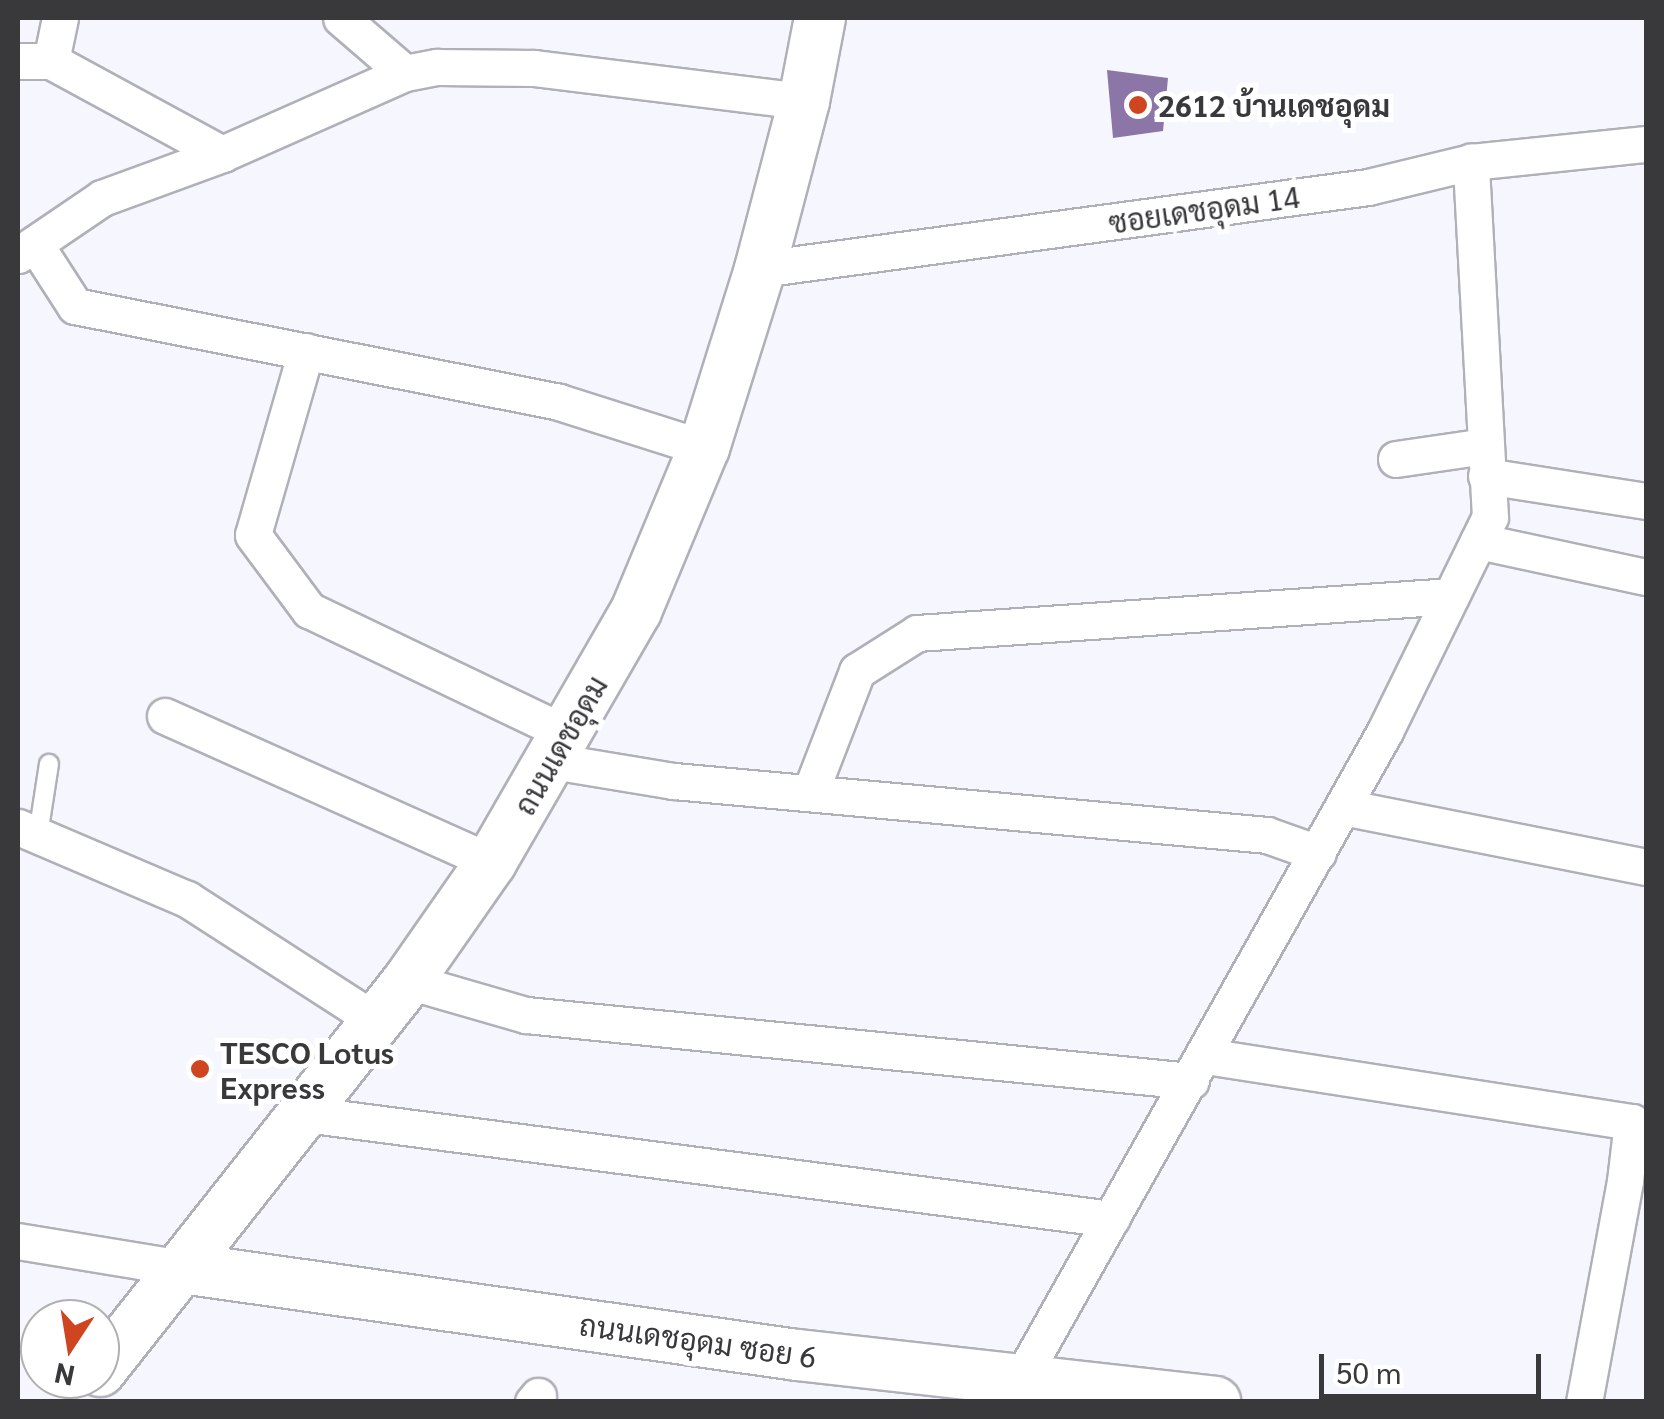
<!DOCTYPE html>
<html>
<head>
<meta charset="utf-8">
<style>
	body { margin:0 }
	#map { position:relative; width:1664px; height:1419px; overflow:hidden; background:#f6f7fe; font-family:Georgia,Sarabun,serif }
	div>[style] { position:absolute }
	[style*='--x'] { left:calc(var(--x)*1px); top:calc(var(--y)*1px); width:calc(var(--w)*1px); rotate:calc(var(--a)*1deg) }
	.building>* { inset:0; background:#8c75a7 }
	.roads { filter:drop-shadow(2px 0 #b0b0b8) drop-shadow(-2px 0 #b0b0b8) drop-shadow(0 2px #b0b0b8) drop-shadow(0 -2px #b0b0b8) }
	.lane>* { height:18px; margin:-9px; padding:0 9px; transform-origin:9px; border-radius:9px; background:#fff }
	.street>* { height:35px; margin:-17.5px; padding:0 17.5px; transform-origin:17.5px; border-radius:17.5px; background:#fff }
	.secondary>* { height:50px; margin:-25px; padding:0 25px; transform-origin:25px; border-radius:25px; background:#fff }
	.dots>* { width:28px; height:28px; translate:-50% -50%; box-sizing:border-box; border:5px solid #fff; border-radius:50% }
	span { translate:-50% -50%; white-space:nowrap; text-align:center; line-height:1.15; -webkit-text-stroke:10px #fff; paint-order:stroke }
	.poi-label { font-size:30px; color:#39393c; font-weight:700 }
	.left { translate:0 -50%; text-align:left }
	.street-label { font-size:30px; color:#39393c }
	.frame { position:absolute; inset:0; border:20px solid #39393c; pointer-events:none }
	.north { position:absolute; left:20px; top:1299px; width:100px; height:100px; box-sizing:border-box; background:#fff; border:2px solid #b0b0b1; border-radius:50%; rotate:192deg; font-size:28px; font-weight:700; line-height:40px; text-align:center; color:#39393c }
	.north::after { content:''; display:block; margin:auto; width:35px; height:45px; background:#ce4520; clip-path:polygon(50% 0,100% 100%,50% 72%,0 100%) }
	.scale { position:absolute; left:1319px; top:1354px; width:222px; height:45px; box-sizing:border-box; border:5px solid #39393c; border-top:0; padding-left:12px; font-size:30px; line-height:35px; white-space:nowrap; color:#39393c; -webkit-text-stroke:8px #fff; paint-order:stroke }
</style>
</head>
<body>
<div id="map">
	<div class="building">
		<div style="clip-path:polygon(1107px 70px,1168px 78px,1163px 131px,1113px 138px)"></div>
	</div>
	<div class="roads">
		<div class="lane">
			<div style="--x:38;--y:835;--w:72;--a:-81.2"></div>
		</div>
		<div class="street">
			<div style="--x:341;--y:18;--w:84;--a:40.7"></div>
			<div style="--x:18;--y:61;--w:33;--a:0"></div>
			<div style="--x:51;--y:61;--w:195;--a:28.5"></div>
			<div style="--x:51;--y:61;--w:44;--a:-78.2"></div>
			<div style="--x:35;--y:244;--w:74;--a:57.2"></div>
			<div style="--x:75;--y:306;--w:493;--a:11.2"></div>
			<div style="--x:559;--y:402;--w:152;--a:17.6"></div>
			<div style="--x:18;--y:255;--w:102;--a:-34.2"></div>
			<div style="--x:102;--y:198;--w:128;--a:-20.1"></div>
			<div style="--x:222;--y:154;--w:200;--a:-23.9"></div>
			<div style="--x:405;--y:73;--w:33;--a:-11"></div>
			<div style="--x:437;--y:67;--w:97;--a:0.6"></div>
			<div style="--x:534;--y:68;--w:272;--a:7"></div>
			<div style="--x:760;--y:269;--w:614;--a:-7.68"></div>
			<div style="--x:1368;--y:187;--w:106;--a:-13.6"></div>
			<div style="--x:1471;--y:162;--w:176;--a:-5.9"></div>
			<div style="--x:306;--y:351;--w:191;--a:106.1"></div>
			<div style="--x:253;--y:535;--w:94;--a:53.3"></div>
			<div style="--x:309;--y:610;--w:287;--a:25.6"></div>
			<div style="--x:1396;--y:459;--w:90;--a:-8.3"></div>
			<div style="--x:1486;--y:476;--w:162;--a:8.9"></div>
			<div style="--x:1478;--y:541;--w:172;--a:12.1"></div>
			<div style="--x:165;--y:716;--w:357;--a:24.1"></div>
			<div style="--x:553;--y:761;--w:123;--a:9.4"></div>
			<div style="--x:674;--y:781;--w:595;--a:5.2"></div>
			<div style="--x:1267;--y:835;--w:54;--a:19.4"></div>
			<div style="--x:810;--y:793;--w:131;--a:-68.9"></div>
			<div style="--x:857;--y:671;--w:71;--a:-32.3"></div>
			<div style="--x:917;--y:633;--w:535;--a:-3.96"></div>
			<div style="--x:1343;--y:807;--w:309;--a:11.2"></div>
			<div style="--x:18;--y:827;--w:184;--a:23.1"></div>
			<div style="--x:187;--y:899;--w:225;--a:32.8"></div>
			<div style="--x:408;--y:981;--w:123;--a:16.1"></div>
			<div style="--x:526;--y:1015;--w:668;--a:5.67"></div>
			<div style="--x:1205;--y:1056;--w:432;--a:8.8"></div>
			<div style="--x:1632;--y:1122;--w:59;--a:96.8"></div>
			<div style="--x:1625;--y:1181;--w:225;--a:100.5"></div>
			<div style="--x:305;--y:1114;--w:813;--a:7.42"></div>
			<div style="--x:18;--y:1241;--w:166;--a:9.3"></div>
			<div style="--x:1019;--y:1382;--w:747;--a:-60.65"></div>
			<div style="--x:1385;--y:731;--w:238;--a:-63.9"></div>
			<div style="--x:1490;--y:517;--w:356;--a:-93.1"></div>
			<div style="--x:533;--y:1402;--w:8;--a:-50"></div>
		</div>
		<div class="secondary">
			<div style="--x:182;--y:1268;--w:621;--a:8.05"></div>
			<div style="--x:797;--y:1355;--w:421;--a:6.4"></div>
			<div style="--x:100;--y:1371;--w:497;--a:-51.7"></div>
			<div style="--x:408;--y:981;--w:145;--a:-55.1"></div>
			<div style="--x:491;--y:862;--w:290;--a:-60"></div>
			<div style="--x:636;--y:611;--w:177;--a:-67.4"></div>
			<div style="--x:704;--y:448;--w:188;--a:-72.6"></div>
			<div style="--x:760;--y:269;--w:174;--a:-75.3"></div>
			<div style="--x:804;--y:101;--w:85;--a:-79.1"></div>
		</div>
	</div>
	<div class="dots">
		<div style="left:1138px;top:105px;background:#ce4520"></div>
		<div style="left:200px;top:1069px;background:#ce4520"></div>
	</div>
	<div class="poi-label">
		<span class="left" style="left:1158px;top:105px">2612 บ้านเดชอุดม</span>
		<span class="left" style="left:220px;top:1069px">TESCO Lotus<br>Express</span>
	</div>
	<div class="street-label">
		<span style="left:1204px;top:209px;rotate:-8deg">ซอยเดชอุดม 14</span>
		<span style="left:560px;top:745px;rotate:-60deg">ถนนเดชอุดม</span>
		<span style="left:698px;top:1340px;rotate:8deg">ถนนเดชอุดม ซอย 6</span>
	</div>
	<div class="frame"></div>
	<div class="north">N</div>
	<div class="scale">50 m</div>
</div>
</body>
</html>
